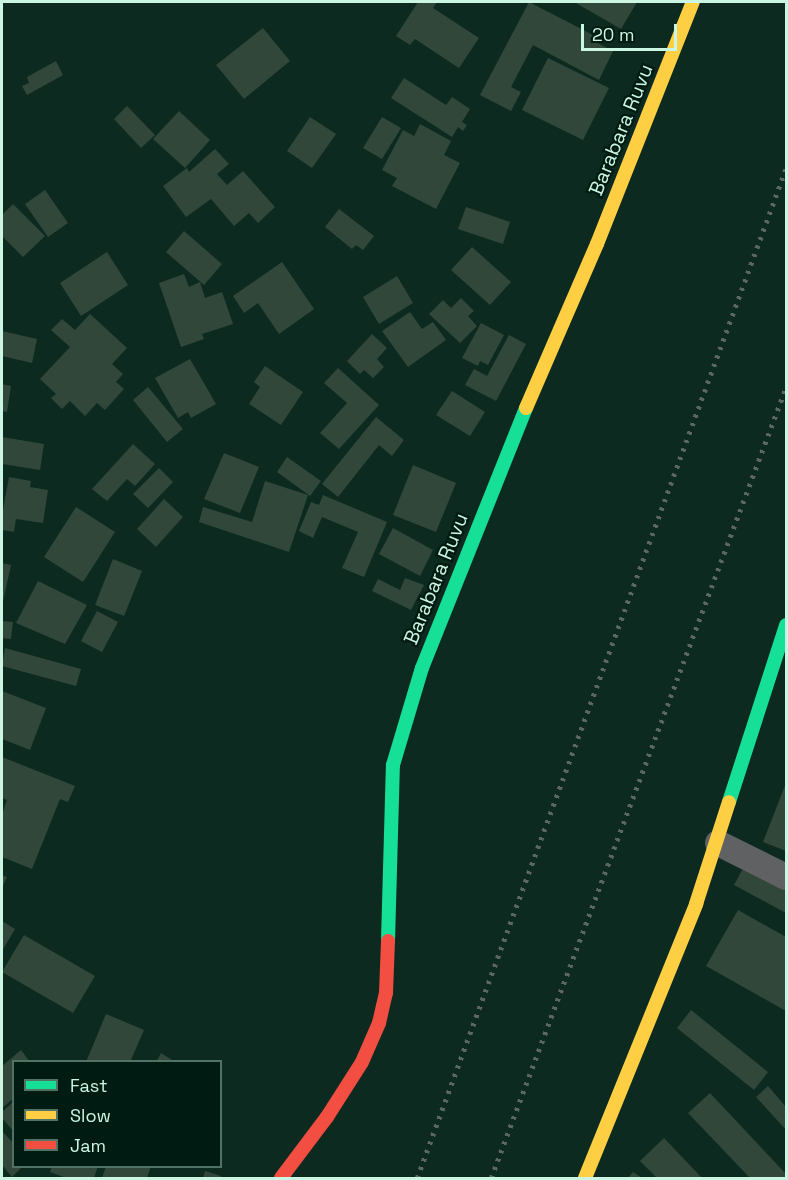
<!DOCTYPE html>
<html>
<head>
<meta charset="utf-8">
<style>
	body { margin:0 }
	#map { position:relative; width:788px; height:1180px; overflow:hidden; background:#0d2a21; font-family:"Space Grotesk",sans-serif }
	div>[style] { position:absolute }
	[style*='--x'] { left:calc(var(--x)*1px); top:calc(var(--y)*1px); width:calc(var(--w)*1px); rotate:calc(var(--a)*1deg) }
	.building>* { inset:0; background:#31473a }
	.street>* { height:26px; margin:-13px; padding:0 13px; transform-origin:13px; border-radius:13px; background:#606162 }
	.fast>* { height:14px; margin:-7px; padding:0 7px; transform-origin:7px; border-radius:7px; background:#16e098 }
	.slow>* { height:14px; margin:-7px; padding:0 7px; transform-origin:7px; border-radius:7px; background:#ffcf43 }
	.jam>* { height:14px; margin:-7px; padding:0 7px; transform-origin:7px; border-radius:7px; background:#f24e42 }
	.rail>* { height:4.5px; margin-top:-2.25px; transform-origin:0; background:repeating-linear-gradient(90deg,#5c6662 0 3px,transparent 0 9px) }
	span { translate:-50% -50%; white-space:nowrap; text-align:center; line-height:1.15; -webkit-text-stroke:4.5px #001b11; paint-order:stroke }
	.street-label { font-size:20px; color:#cbf6e3 }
	.frame { position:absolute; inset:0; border:3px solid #cbf6e3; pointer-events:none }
	.legend { position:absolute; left:12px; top:1060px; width:210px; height:108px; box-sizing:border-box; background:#001b11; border:2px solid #517365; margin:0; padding:8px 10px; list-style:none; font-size:18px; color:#cbf6e3 }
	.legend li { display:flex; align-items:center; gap:12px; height:30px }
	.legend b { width:30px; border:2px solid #517365 }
	.scale { position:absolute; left:581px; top:24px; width:96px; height:27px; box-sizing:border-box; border:3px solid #cbf6e3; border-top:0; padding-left:8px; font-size:18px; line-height:21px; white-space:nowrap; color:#cbf6e3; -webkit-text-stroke:4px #001b11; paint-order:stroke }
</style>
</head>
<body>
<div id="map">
	<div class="building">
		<div style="clip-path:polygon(418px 2px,437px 2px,433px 8px,479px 38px,459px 68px,415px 39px,410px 45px,396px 36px)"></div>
		<div style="clip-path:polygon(529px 2px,593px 35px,590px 39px,613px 51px,599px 80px,533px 45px,511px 87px,521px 92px,511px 111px,480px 95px)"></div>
		<div style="clip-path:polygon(574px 2px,637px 2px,621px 29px)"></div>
		<div style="clip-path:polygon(263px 28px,290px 61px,244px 99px,216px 65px)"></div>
		<div style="clip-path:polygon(548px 58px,609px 88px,583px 140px,522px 110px)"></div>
		<div style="clip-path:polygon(56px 61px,63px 75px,27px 95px,22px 86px,29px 83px,27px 77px)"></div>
		<div style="clip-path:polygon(404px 78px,446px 105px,452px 97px,470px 109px,462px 122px,467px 125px,463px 131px,458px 127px,452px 137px,391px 98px)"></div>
		<div style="clip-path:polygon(127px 106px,155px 135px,141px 148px,114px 119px)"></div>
		<div style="clip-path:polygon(179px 111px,210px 140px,185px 168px,153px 139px)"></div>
		<div style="clip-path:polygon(310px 117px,336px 134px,312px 168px,287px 151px)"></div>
		<div style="clip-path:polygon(382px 117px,401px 128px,382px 159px,363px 148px)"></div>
		<div style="clip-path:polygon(420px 124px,451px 141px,444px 155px,460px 163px,436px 209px,392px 186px,397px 178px,382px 170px,403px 130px,414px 136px)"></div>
		<div style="clip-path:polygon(215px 149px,229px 164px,217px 174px,227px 185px,243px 171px,275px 207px,258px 223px,249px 213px,234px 226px,211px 199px,186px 217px,163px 186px,187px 168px,189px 172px)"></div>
		<div style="clip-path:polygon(45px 190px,68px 223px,48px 237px,25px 204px)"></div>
		<div style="clip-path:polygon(13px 204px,45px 236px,23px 257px,2px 236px,2px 215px)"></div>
		<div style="clip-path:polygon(466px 207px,510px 222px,503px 244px,458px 229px)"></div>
		<div style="clip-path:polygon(339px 209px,374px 236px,363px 250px,356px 245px,352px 249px,325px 227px)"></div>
		<div style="clip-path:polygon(184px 231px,222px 264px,204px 285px,166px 252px)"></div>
		<div style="clip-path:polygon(472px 247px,511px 282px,490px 305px,451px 270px)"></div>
		<div style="clip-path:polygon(107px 252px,128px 285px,81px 316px,60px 283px)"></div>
		<div style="clip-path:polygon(282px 262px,314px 309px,279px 334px,258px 303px,244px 313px,233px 296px)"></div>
		<div style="clip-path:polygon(184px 274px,189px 287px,200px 282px,205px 298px,222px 292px,233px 324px,202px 334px,204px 339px,181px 347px,159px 283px)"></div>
		<div style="clip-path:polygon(397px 276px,413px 303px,379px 324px,363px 297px)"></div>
		<div style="clip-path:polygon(461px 298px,474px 311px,468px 316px,477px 326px,460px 343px,429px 314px,443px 300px,451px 308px)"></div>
		<div style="clip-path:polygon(410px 312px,422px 329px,433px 322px,446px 340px,408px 367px,382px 331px)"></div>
		<div style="clip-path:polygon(90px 314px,127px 348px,112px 364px,123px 374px,116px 382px,124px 389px,105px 410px,97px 403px,85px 416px,70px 401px,62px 409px,51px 398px,56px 394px,40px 379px,70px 347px,51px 330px,62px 319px,75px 330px)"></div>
		<div style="clip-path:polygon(481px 323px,504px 335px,488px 365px,480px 361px,478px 366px,462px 358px)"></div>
		<div style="clip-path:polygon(2px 331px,37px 339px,32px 363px,2px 356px)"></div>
		<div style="clip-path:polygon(372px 334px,387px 348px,377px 359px,384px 367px,373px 378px,364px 370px,360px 374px,347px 361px)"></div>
		<div style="clip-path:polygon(509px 335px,526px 344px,496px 401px,465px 385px,474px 369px,487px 376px)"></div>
		<div style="clip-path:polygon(190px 359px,216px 404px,191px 418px,188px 412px,178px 418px,155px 378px)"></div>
		<div style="clip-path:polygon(265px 366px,303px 392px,281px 425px,249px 404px,260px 387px,254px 382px)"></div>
		<div style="clip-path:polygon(338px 368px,379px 405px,339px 449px,320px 433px,347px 403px,324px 383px)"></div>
		<div style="clip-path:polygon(2px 384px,11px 386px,7px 412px,2px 411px)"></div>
		<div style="clip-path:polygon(148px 387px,183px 429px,167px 442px,133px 400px)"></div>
		<div style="clip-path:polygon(452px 391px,485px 412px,470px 436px,436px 415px)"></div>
		<div style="clip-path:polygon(376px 417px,404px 440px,392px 456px,379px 445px,338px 497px,322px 484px)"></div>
		<div style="clip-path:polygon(2px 437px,44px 444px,40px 470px,2px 464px)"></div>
		<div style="clip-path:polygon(133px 444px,155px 464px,135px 486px,127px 479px,107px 501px,92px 489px)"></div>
		<div style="clip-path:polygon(224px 453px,259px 467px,240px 513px,204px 499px)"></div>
		<div style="clip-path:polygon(287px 457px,321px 481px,310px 496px,277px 472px)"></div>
		<div style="clip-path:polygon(413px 465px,456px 483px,436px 532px,393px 515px)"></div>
		<div style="clip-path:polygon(159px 468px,173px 482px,148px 508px,133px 494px)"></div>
		<div style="clip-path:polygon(9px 477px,31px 481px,30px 487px,48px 490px,43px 523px,16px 519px,14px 532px,2px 530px,2px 515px)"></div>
		<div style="clip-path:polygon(265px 481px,308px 495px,289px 552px,199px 522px,203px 507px,252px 522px)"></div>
		<div style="clip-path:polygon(323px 495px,387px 522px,364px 577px,342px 568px,358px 532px,322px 517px,313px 538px,299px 531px,311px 502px,319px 505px)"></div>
		<div style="clip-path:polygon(164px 499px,183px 517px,156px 547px,137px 529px)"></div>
		<div style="clip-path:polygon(76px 507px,115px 532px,83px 582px,44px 557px)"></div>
		<div style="clip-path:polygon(393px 528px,433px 550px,420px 576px,379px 554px)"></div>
		<div style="clip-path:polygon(113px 559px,142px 571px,124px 616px,95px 605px)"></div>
		<div style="clip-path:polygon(2px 563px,11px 565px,2px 606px)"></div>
		<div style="clip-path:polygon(405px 578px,424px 585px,411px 610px,372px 591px,378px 579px,400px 590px)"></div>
		<div style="clip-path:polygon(38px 581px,87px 605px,65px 644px,16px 623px)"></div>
		<div style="clip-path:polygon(97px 611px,118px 622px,102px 652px,81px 641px)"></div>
		<div style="clip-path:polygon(2px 621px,13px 622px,11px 639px,2px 638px)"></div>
		<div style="clip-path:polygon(5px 648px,81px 669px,76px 686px,2px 666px)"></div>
		<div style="clip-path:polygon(2px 691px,46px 708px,30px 750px,2px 739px)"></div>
		<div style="clip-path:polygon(2px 757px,75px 786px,68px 802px,60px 799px,32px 869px,2px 857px,2px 814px,7px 800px,2px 798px)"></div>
		<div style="clip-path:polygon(786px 783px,786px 851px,763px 842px)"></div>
		<div style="clip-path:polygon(746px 863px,786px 885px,786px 913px,734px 885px)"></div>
		<div style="clip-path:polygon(2px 875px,7px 877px,2px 888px)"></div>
		<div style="clip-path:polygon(738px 910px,786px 937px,786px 1011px,706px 966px)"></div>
		<div style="clip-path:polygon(2px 921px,15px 929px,2px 951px)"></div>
		<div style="clip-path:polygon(24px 935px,95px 976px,73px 1013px,2px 972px)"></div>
		<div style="clip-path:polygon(691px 1010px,768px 1072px,754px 1090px,677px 1028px)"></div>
		<div style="clip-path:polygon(106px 1014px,144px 1030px,130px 1062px,86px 1062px)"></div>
		<div style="clip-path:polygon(21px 1050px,30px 1062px,14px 1062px,14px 1098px,2px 1108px,2px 1066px)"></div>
		<div style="clip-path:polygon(161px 1053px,175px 1062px,156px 1062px)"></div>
		<div style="clip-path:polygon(768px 1086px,786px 1107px,786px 1130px,756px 1097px)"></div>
		<div style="clip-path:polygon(710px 1093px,786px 1174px,786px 1178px,750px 1178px,688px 1113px)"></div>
		<div style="clip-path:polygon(14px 1101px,14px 1132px,2px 1118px,2px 1112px)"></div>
		<div style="clip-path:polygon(2px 1131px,14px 1144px,14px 1166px,23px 1166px,12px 1177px,2px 1165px)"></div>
		<div style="clip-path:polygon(664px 1138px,702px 1178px,657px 1178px,640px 1161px)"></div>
		<div style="clip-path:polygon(52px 1166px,98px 1166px,94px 1178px,66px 1178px,50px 1172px)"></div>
		<div style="clip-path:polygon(106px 1166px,151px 1166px,147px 1178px,102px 1178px)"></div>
		<div style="clip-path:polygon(205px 1171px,221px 1176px,220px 1178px,203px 1178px)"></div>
		<div style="clip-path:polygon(633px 1172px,642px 1178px,628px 1178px)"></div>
	</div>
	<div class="street">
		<div style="--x:718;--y:843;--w:76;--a:26.6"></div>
	</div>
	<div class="fast">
		<div style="--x:729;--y:802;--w:186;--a:-72.1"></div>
		<div style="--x:388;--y:941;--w:176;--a:-88.4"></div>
		<div style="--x:393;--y:765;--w:101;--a:-73.4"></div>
		<div style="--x:422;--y:668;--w:280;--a:-68.2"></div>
	</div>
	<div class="slow">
		<div style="--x:526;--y:408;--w:179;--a:-66.6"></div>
		<div style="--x:597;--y:244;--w:260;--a:-68.4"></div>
		<div style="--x:585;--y:1178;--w:296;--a:-67.9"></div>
		<div style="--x:696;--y:904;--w:107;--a:-72.1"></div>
	</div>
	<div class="jam">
		<div style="--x:281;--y:1178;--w:76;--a:-53"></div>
		<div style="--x:327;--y:1117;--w:65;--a:-57.5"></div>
		<div style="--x:362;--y:1062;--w:43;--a:-66.4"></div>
		<div style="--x:379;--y:1023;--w:31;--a:-77"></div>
		<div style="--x:386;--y:993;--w:52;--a:-87.8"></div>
	</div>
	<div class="rail">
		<div style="--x:417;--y:1178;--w:1075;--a:-69.93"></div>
		<div style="--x:491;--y:1178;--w:844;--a:-69.55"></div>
	</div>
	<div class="street-label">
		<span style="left:621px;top:130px;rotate:-68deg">Barabara Ruvu</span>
		<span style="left:436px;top:579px;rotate:-68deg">Barabara Ruvu</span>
	</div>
	<div class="frame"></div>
	<ul class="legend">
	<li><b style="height:8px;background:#16e098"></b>Fast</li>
	<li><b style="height:8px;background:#ffcf43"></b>Slow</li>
	<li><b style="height:8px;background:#f24e42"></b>Jam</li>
	</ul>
	<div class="scale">20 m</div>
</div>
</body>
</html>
